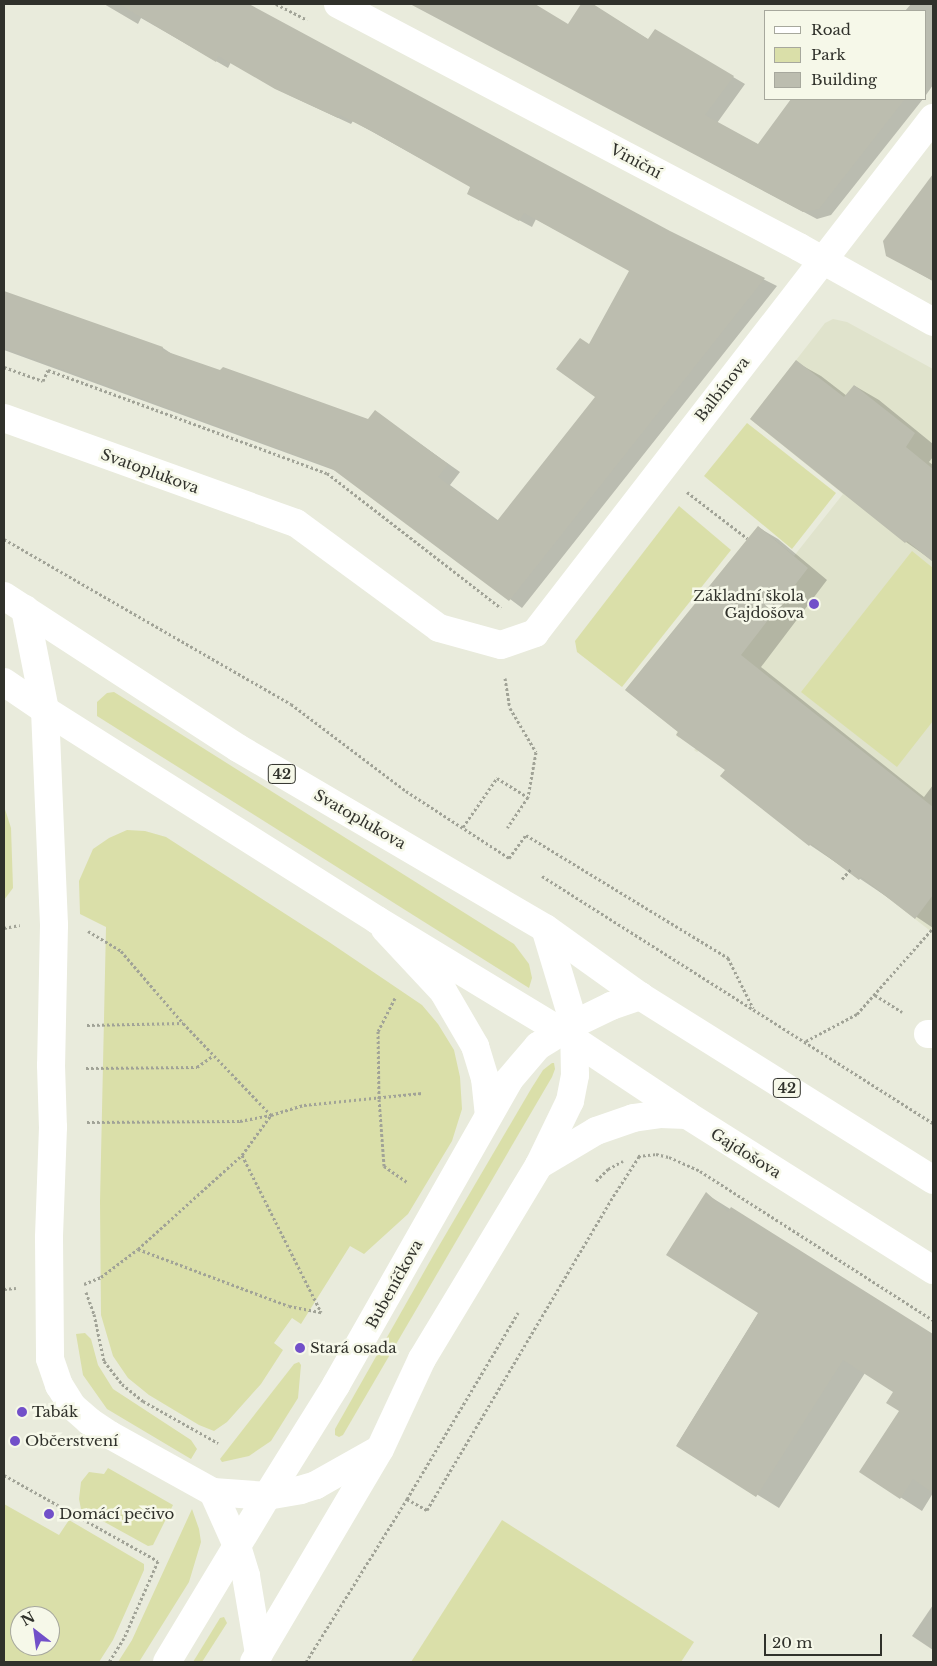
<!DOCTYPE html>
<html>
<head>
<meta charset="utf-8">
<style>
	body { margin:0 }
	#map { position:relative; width:937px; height:1666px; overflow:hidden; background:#e9ebdc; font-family:"Libre Baskerville",serif }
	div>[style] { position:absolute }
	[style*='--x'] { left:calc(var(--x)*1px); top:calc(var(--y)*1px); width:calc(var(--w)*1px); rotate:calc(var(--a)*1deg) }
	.built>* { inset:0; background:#e0e3cc }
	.green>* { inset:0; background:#dadfa9 }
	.shadow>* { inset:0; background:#0003 }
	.building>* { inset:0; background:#bcbdaf }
	.path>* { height:3px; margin-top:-1.5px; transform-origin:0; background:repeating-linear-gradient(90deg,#a1a397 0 2.5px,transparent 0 5px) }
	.minor>* { height:28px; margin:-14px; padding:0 14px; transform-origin:14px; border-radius:14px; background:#fff }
	.major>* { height:28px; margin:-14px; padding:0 14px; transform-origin:14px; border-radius:14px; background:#fff }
	.dots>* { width:14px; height:14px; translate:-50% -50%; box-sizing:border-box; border:2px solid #f6f8e9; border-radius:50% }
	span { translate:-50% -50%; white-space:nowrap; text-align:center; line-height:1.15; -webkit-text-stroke:5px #f6f8e9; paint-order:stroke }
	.shield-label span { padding:1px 4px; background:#f6f8e9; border:1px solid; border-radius:4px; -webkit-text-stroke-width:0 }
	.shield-label { font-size:14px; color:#30312b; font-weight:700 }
	.street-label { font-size:15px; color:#30312b }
	.poi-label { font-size:15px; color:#30312b }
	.right { translate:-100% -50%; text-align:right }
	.left { translate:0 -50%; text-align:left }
	.frame { position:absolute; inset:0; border:5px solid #30312b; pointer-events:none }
	.legend { position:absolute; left:764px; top:10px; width:162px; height:90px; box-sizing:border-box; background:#f6f8e9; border:1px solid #a7a89d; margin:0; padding:6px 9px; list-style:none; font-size:15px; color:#30312b }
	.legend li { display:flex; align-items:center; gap:10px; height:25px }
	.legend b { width:25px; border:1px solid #a7a89d }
	.north { position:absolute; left:10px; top:1606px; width:50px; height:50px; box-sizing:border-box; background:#f6f8e9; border:1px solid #a7a89d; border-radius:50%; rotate:330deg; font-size:14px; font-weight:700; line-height:20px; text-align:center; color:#30312b }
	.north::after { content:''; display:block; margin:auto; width:18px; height:22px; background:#7250c9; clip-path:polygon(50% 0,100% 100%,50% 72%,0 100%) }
	.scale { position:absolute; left:764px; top:1634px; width:118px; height:22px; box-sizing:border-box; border:2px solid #30312b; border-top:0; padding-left:6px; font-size:15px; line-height:18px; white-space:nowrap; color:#30312b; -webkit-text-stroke:4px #f6f8e9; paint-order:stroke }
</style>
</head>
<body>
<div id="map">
	<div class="built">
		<div style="clip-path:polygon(833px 319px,847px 322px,933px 369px,933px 933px,861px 877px,859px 880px,720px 776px,725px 770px,700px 750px,697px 752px,694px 750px,696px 748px,681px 735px,679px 738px,676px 735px,677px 731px,625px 690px,758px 526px,794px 556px,843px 494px,750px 419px,825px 323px)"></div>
	</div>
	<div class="green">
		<div style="clip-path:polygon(747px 423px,836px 493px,792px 549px,704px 476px)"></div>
		<div style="clip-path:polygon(679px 506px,731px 550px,622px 687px,577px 652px,575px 641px)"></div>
		<div style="clip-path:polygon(912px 551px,933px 568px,933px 721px,897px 767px,801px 692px)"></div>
		<div style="clip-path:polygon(114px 692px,514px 944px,529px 964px,532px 978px,529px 988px,97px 716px,97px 702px,107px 693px)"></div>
		<div style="clip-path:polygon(4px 806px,11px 828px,13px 888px,4px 900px)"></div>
		<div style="clip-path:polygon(127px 830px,145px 831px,166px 837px,329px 942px,422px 1005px,438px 1024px,454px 1050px,460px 1077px,462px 1109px,452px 1141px,408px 1214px,364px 1254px,350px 1246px,301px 1324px,292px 1318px,274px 1343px,283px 1350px,261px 1384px,227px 1422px,214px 1431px,199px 1425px,149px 1395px,128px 1378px,113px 1356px,101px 1315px,100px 1202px,106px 927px,80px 914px,79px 881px,93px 849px,109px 838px)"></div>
		<div style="clip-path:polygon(552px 1063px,554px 1063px,555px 1069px,552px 1077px,343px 1435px,339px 1437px,335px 1435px,335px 1429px,433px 1256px,531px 1089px,543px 1070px)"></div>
		<div style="clip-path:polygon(85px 1333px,91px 1339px,98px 1365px,113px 1389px,191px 1440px,197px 1449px,191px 1459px,107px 1409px,83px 1375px,76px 1334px)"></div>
		<div style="clip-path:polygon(299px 1362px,301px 1365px,298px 1398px,271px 1441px,249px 1456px,222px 1462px,220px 1459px,294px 1364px)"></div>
		<div style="clip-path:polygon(108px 1468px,173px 1505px,153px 1545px,148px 1546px,81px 1509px,79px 1499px,81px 1482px,89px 1472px,104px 1474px)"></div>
		<div style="clip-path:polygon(evenodd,4px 1504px,59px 1535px,69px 1520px,144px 1564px,144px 1570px,126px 1611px,113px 1640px,99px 1662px,4px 1662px,4px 1504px,20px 1616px,50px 1616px,50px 1646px,20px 1646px,20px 1616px)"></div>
		<div style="clip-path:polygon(192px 1509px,199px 1529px,201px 1542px,189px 1582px,139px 1662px,118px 1662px,132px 1640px)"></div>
		<div style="clip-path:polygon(502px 1520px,694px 1642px,681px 1662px,411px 1662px)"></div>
		<div style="clip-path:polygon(224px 1617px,227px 1623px,202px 1662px,193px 1662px,220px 1618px)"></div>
	</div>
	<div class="shadow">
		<div style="clip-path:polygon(104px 4px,245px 4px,669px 232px,777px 286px,522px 608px,339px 472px,4px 350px,4px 292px,163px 348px,175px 356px,369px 420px,375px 412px,460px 472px,450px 485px,499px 521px,597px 397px,590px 345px,631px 271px,536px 219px,532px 227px,481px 200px,472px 187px,353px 121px,351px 124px,289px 95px,231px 62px,228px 68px,141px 18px,138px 24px)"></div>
		<div style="clip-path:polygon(413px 4px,528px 4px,568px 26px,582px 4px,591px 4px,649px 40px,655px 31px,745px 84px,717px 123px,759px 145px,793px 99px,923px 99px,831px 215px,817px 219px)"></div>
		<div style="clip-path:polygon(911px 4px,933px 4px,933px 85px,926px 95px,926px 11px,905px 11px)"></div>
		<div style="clip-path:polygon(933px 179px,933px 281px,903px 264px,885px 241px)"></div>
		<div style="clip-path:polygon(796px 362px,821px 376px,847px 396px,855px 386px,879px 400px,933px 444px,933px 457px,929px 462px,933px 465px,933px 561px,906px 542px)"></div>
		<div style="clip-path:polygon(758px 527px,778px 539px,827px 580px,761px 667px,924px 797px,933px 785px,933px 928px,810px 845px,727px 769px,677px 735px)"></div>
		<div style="clip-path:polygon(706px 1194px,933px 1335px,933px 1493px,922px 1511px,861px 1472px,901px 1410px,895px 1392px,865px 1373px,779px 1508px,677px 1445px,759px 1312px)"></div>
		<div style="clip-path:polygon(933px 1605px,933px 1650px,912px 1636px)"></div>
	</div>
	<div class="building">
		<div style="clip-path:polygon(119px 4px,249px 4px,670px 231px,765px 278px,509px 601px,331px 468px,4px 348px,4px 291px,163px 347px,162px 350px,220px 370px,223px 367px,368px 419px,375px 410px,448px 464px,438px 477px,497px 521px,595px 397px,556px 369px,580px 338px,589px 344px,629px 271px,524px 213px,519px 221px,467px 194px,470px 187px,373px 132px,340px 115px,338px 118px,275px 89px,218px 56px,216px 62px)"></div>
		<div style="clip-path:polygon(410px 4px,535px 4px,568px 24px,581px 4px,593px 4px,648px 39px,655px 29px,734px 76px,705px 115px,758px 144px,791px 99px,905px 99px,819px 209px,803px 212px)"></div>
		<div style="clip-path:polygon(933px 174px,933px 281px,886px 256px,883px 241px)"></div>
		<div style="clip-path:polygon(796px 360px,844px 397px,854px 385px,915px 433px,906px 447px,933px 469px,933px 562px,907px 541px,905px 543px,750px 419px)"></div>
		<div style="clip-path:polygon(758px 526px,808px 568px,741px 655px,933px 807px,933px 895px,915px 919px,861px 877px,859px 880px,811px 844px,809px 846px,720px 776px,725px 770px,676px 735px,678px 732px,625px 690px)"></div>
		<div style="clip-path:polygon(706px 1192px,728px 1212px,731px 1207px,933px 1334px,933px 1493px,913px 1479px,900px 1499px,859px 1472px,899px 1411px,886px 1403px,893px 1392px,843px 1360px,756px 1497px,676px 1446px,758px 1313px,666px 1255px)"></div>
	</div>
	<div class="path">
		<div style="--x:276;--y:4;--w:35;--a:27"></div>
		<div style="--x:4;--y:367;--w:41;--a:19.7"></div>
		<div style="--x:43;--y:381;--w:12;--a:-66"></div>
		<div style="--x:48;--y:370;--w:297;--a:20.3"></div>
		<div style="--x:327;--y:473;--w:220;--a:37.8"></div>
		<div style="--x:687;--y:492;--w:76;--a:37.5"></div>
		<div style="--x:4;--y:539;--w:331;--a:29.9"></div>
		<div style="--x:291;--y:704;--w:144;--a:37.1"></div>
		<div style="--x:406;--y:791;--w:123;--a:33"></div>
		<div style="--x:509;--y:858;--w:29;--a:-54"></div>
		<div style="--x:526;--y:835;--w:237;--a:31.3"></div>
		<div style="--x:728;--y:958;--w:56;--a:63.4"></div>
		<div style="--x:505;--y:678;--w:30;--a:81"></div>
		<div style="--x:510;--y:708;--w:51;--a:59.4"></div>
		<div style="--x:536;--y:752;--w:46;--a:100.1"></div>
		<div style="--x:528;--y:797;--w:37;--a:124"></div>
		<div style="--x:463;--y:827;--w:60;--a:-55.2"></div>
		<div style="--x:497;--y:778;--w:36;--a:32"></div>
		<div style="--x:542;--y:876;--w:462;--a:32.3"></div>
		<div style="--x:842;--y:879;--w:13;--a:-48"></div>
		<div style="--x:4;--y:928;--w:16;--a:-11"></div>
		<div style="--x:88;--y:931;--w:39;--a:31"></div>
		<div style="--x:121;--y:951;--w:95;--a:49.3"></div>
		<div style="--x:183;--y:1023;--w:127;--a:46.3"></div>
		<div style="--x:875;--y:995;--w:32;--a:32"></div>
		<div style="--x:395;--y:998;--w:37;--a:117"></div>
		<div style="--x:378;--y:1031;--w:68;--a:89.2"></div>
		<div style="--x:379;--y:1099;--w:67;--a:85.7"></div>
		<div style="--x:384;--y:1166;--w:28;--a:35"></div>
		<div style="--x:87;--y:1025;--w:96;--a:-1.2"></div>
		<div style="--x:806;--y:1041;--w:58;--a:-27.9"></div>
		<div style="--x:857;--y:1014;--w:115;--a:-48.5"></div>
		<div style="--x:86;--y:1068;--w:111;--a:-0.5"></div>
		<div style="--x:197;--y:1067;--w:19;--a:-35"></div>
		<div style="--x:87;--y:1122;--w:153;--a:-0.4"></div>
		<div style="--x:240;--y:1121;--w:32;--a:-11"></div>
		<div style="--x:242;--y:1155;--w:176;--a:63.3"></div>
		<div style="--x:638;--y:1156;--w:18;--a:-6"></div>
		<div style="--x:656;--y:1154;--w:13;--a:13"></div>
		<div style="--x:669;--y:1157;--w:34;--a:24"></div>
		<div style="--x:700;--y:1171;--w:277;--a:32.6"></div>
		<div style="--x:596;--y:1181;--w:17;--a:-45"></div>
		<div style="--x:608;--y:1169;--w:17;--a:-28"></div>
		<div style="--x:138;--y:1249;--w:161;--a:20.7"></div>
		<div style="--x:289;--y:1306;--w:33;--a:11"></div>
		<div style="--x:84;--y:1284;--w:18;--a:-22"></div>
		<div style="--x:101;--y:1277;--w:46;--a:-37.1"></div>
		<div style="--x:138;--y:1249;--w:140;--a:-42.1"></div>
		<div style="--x:242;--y:1155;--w:49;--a:-54.1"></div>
		<div style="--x:271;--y:1115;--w:34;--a:-17"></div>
		<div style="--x:304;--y:1105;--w:119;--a:-5.8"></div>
		<div style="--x:4;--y:1289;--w:12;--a:-5"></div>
		<div style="--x:86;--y:1292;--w:23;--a:70"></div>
		<div style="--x:94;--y:1314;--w:48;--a:78"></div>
		<div style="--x:104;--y:1361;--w:29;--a:52"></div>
		<div style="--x:122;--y:1384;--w:27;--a:39"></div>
		<div style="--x:143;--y:1401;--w:86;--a:29.2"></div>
		<div style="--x:4;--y:1475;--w:176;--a:29.2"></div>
		<div style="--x:158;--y:1561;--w:84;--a:113.8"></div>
		<div style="--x:124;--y:1638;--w:28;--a:122"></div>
		<div style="--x:407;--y:1499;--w:23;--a:29"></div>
		<div style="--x:427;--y:1510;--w:370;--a:-59.3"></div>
		<div style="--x:616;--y:1192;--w:44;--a:-57"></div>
		<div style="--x:306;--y:1662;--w:192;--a:-58.2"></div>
		<div style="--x:407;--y:1499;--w:217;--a:-59.2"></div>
	</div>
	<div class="minor">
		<div style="--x:338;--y:4;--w:521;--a:27.79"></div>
		<div style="--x:799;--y:247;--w:154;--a:29.2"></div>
		<div style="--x:4;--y:418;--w:310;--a:19.8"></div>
		<div style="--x:296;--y:523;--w:177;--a:36.3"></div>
		<div style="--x:439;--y:628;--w:64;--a:15.3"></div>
		<div style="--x:501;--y:645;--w:36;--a:-19"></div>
		<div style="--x:535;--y:633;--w:651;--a:-52.3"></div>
		<div style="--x:25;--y:609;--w:103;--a:78.8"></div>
		<div style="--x:45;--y:710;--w:215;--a:87.6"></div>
		<div style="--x:54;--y:925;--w:140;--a:91.2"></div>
		<div style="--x:51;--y:1065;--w:62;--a:88.2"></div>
		<div style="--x:53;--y:1127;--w:111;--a:92.1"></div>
		<div style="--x:49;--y:1238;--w:121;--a:89.5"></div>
		<div style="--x:50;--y:1359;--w:28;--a:71"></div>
		<div style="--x:59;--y:1385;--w:25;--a:58"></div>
		<div style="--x:72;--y:1406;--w:23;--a:41"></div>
		<div style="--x:89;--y:1421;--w:25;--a:34"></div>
		<div style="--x:110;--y:1435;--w:118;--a:29"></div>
		<div style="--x:213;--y:1492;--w:54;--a:4.2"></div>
		<div style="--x:267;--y:1496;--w:34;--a:-10"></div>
		<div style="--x:300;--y:1490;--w:17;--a:-17"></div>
		<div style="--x:316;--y:1485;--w:73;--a:-29.4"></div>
		<div style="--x:385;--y:929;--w:85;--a:46.9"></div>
		<div style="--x:443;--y:991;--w:64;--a:59.8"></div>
		<div style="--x:475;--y:1046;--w:34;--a:73"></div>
		<div style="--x:485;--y:1078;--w:37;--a:84"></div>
		<div style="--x:928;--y:1034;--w:5;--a:0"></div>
		<div style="--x:539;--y:1165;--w:66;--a:-30.8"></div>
		<div style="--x:596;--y:1131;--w:39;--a:-19"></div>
		<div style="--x:633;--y:1118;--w:27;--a:-8"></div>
		<div style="--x:660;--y:1114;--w:27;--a:2"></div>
		<div style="--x:213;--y:1492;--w:59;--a:66"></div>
		<div style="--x:237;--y:1546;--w:31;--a:73"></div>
		<div style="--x:246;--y:1576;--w:79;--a:80.5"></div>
		<div style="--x:167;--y:1662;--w:194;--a:-58.9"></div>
		<div style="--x:267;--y:1496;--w:131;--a:-58.1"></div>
		<div style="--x:336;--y:1385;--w:351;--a:-60.4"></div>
		<div style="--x:509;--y:1080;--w:45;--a:-49.5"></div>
		<div style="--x:538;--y:1046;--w:42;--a:-31.4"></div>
		<div style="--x:574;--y:1024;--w:41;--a:-25.9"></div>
		<div style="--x:611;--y:1006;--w:31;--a:-19"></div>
		<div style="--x:254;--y:1662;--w:247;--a:-59.4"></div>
		<div style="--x:380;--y:1449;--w:99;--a:-65"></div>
		<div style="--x:422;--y:1359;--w:227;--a:-58.9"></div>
		<div style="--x:539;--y:1165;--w:71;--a:-64.2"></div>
		<div style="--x:570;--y:1101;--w:26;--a:-79"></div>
		<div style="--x:575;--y:1075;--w:51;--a:-91.1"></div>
		<div style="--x:574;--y:1024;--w:100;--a:-106.8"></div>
	</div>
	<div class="major">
		<div style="--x:4;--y:596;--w:279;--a:33"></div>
		<div style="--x:238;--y:748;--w:356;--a:30.4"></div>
		<div style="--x:545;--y:928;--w:117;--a:35.6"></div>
		<div style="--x:640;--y:996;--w:346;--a:32.1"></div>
		<div style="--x:4;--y:682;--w:50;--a:34.3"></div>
		<div style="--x:45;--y:710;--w:393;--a:32.3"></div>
		<div style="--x:377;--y:920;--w:216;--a:31.2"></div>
		<div style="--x:562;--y:1032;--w:150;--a:33.6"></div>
		<div style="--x:687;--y:1115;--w:291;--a:32.2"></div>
	</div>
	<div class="dots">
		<div style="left:814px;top:604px;background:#7250c9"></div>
		<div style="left:300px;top:1348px;background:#7250c9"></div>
		<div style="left:22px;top:1412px;background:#7250c9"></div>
		<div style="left:15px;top:1441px;background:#7250c9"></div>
		<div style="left:49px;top:1514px;background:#7250c9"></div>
	</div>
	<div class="shield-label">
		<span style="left:282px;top:774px">42</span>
		<span style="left:787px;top:1088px">42</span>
	</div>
	<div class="street-label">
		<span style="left:636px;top:161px;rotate:28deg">Viniční</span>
		<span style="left:722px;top:389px;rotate:-52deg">Balbínova</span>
		<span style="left:150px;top:471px;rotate:20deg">Svatoplukova</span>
		<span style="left:360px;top:819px;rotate:30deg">Svatoplukova</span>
		<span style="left:746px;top:1153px;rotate:32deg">Gajdošova</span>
		<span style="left:394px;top:1284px;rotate:-61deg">Bubeníčkova</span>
	</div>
	<div class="poi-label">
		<span class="right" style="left:804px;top:604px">Základní škola<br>Gajdošova</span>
		<span class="left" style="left:310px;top:1348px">Stará osada</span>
		<span class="left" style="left:32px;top:1412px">Tabák</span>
		<span class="left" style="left:25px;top:1441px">Občerstvení</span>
		<span class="left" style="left:59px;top:1514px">Domácí pečivo</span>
	</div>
	<div class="frame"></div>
	<ul class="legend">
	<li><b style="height:6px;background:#fff"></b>Road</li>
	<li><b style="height:14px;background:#dadfa9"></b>Park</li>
	<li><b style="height:14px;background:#bcbdaf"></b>Building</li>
	</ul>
	<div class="north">N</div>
	<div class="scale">20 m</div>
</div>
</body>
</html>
